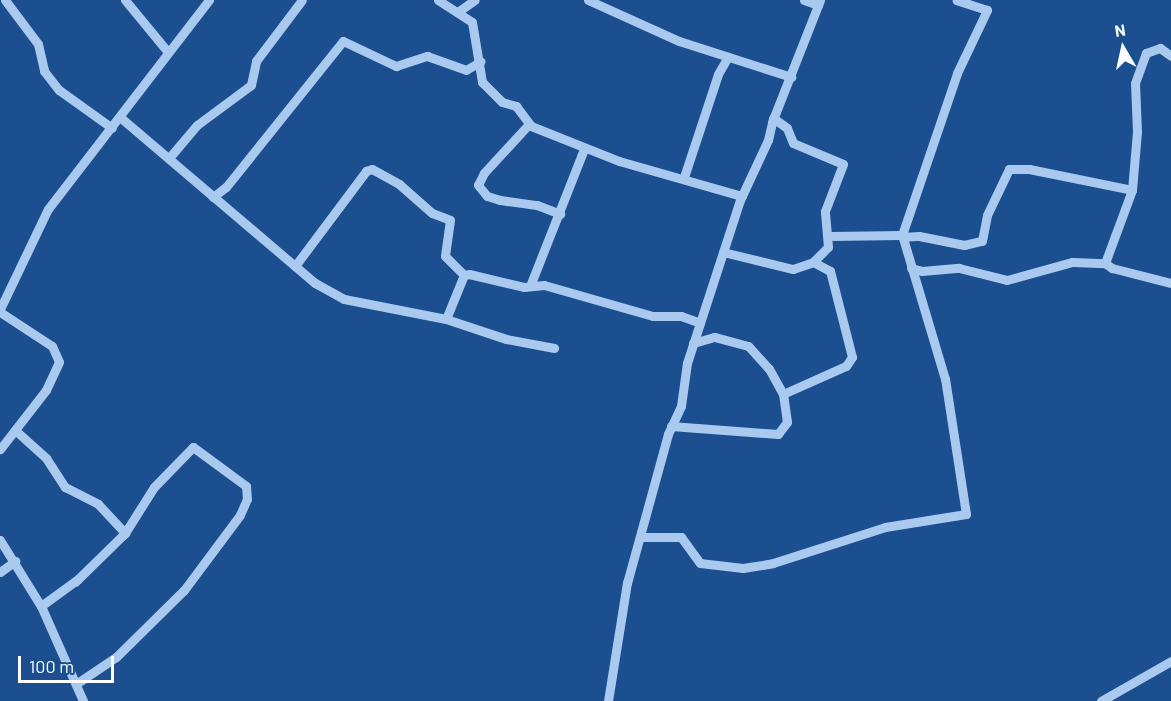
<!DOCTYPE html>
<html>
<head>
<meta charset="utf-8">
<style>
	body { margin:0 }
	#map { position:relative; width:1171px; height:701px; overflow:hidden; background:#1b4f8f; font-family:Barlow,sans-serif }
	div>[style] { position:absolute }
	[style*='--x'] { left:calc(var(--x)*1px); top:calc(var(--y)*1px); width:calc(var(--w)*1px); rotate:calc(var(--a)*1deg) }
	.minor>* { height:9px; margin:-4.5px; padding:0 4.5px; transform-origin:4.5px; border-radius:4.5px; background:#a9c9ee }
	span { translate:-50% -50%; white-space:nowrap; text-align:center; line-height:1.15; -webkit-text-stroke:5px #1b4f8f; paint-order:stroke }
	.north { position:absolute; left:1093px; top:18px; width:60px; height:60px; -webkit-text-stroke:4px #1b4f8f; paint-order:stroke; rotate:351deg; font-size:16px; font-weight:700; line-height:24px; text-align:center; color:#fff }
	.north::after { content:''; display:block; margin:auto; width:21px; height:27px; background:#fff; clip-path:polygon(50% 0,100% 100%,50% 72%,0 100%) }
	.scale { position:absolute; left:18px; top:656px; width:96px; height:27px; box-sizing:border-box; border:3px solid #fff; border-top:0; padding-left:8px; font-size:18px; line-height:21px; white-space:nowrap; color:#fff; -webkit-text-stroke:4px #1b4f8f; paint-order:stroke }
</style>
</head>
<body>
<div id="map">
	<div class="minor">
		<div style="--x:5;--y:0;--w:55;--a:53.1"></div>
		<div style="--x:38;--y:44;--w:28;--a:77"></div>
		<div style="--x:44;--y:71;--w:24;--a:52"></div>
		<div style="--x:59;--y:90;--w:65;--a:35.6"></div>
		<div style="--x:125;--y:0;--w:66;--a:50.5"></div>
		<div style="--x:438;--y:0;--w:40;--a:32.9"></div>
		<div style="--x:472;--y:22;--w:61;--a:80.5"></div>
		<div style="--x:482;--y:82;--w:28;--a:45"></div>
		<div style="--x:502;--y:102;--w:15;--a:16"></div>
		<div style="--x:516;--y:106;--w:25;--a:53"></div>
		<div style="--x:531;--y:126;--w:95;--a:21.7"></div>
		<div style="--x:619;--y:161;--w:128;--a:15.9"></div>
		<div style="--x:588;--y:0;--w:100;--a:24.3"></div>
		<div style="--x:679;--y:41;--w:118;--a:17.8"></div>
		<div style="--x:804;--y:0;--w:15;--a:20"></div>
		<div style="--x:459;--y:11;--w:19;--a:-35"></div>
		<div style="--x:121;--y:118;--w:255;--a:40.4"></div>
		<div style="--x:315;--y:283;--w:33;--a:29"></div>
		<div style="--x:344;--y:299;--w:104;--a:11.1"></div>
		<div style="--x:446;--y:319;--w:48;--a:-67.8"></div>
		<div style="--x:464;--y:275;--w:5;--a:-11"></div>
		<div style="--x:469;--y:274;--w:57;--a:13.3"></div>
		<div style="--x:524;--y:287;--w:20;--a:-6"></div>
		<div style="--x:544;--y:285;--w:113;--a:15.9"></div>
		<div style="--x:653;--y:316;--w:28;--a:0"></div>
		<div style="--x:681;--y:316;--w:20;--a:20"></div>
		<div style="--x:529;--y:124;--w:67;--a:132.6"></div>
		<div style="--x:484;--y:173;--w:13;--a:117"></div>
		<div style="--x:478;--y:185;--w:14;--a:51"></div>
		<div style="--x:487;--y:196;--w:14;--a:17"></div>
		<div style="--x:500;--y:200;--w:37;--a:8"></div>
		<div style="--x:537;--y:205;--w:25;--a:21"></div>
		<div style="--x:169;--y:158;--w:43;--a:-49.7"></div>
		<div style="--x:197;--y:125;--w:67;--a:-36.5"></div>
		<div style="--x:251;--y:85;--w:25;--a:-78"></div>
		<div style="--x:256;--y:61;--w:76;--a:-53"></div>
		<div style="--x:684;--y:177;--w:108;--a:-71.7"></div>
		<div style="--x:718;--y:74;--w:20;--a:-60"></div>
		<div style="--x:1132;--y:190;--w:78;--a:110.3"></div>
		<div style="--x:1105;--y:263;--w:9;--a:36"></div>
		<div style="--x:1112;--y:268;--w:61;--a:14.3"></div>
		<div style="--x:213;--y:197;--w:16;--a:-38"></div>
		<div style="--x:226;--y:187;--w:187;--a:-51.3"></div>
		<div style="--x:343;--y:41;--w:59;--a:25.3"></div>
		<div style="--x:396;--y:66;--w:33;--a:-18"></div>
		<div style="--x:427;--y:56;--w:41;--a:19.7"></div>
		<div style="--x:466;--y:70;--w:17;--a:-31"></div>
		<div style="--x:830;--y:236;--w:72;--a:-0.8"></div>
		<div style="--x:903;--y:237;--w:16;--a:-4"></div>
		<div style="--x:919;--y:236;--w:46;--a:11.3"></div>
		<div style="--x:964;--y:245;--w:18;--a:-13"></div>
		<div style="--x:982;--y:241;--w:26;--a:-79"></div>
		<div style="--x:987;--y:215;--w:51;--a:-64.4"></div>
		<div style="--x:1009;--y:169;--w:20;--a:0"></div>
		<div style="--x:1029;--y:169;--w:105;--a:11.5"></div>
		<div style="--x:1132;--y:190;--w:58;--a:-85.1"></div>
		<div style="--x:1137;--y:132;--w:49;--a:-92.3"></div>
		<div style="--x:1135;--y:83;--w:32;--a:-70"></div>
		<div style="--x:1146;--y:53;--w:15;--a:-20"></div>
		<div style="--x:1160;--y:48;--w:14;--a:36"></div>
		<div style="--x:723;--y:252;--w:72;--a:13.7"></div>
		<div style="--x:793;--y:269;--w:21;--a:-19"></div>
		<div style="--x:813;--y:262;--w:21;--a:-45"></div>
		<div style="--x:828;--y:247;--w:36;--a:-95"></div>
		<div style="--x:825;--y:211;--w:50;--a:-69"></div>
		<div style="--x:843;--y:164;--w:54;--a:-157.2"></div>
		<div style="--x:793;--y:143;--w:16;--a:-112"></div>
		<div style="--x:787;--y:128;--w:17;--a:-144"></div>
		<div style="--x:295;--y:266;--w:119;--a:-53.2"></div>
		<div style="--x:366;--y:171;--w:6;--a:-18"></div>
		<div style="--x:372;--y:169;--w:31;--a:29"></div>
		<div style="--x:399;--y:184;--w:44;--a:41.3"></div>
		<div style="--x:432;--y:213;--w:19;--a:21"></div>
		<div style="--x:450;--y:220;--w:36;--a:98"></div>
		<div style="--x:445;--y:256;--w:27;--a:45"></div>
		<div style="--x:911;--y:268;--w:11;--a:15"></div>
		<div style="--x:922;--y:271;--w:37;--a:-5"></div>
		<div style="--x:959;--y:268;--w:49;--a:14"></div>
		<div style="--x:1007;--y:280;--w:67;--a:-15.5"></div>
		<div style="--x:1072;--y:262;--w:33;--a:2"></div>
		<div style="--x:530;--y:286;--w:147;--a:-68.5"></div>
		<div style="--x:0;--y:309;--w:111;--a:-64.4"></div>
		<div style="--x:48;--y:209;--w:264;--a:-52.4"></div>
		<div style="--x:0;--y:312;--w:62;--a:33.2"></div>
		<div style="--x:52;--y:346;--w:17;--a:66"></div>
		<div style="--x:59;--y:362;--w:31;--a:115"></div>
		<div style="--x:46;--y:390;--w:75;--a:127.9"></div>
		<div style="--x:446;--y:319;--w:63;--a:18.4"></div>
		<div style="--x:506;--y:339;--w:49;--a:10.6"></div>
		<div style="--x:783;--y:394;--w:69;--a:-24"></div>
		<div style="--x:846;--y:366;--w:11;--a:-56"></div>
		<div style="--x:852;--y:357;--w:89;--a:-104.3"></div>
		<div style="--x:830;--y:271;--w:19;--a:-152"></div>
		<div style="--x:671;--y:426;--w:107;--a:4.3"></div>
		<div style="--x:778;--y:434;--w:15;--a:-53"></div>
		<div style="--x:787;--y:422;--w:28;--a:-98"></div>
		<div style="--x:783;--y:394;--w:29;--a:-119"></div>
		<div style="--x:769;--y:369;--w:31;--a:-132"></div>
		<div style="--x:748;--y:346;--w:35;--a:-165"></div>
		<div style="--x:714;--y:337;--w:22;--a:164"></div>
		<div style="--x:15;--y:430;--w:42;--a:42.1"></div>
		<div style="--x:46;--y:458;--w:35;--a:57"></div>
		<div style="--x:65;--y:487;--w:37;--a:27"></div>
		<div style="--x:98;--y:504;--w:40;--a:47"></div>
		<div style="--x:125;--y:533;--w:4;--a:135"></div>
		<div style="--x:643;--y:537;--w:38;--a:0"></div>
		<div style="--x:681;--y:537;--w:32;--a:54"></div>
		<div style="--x:700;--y:563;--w:43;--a:6.6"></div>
		<div style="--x:743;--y:568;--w:30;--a:-9"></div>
		<div style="--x:773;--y:563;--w:118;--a:-17.8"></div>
		<div style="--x:885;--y:527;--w:82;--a:-9.1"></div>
		<div style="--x:966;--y:514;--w:137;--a:-98.8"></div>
		<div style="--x:945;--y:379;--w:150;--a:-106.6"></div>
		<div style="--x:902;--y:235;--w:171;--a:-71.2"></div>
		<div style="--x:957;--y:73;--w:70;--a:-64.5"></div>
		<div style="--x:987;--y:10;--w:32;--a:-162"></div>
		<div style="--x:0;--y:540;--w:78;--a:58.2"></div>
		<div style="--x:41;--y:606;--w:104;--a:66.1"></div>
		<div style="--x:0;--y:572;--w:19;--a:-36"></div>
		<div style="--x:75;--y:582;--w:70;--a:-44.4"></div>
		<div style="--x:125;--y:533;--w:54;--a:-57.8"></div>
		<div style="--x:154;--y:487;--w:56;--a:-45.7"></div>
		<div style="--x:193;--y:447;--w:66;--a:36.3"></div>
		<div style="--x:246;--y:486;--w:13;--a:86"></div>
		<div style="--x:247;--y:499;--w:17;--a:114"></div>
		<div style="--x:240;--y:515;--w:94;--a:126.7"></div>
		<div style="--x:184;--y:590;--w:95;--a:135.4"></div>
		<div style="--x:116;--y:657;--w:48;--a:146"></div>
		<div style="--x:41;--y:606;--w:46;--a:-36.1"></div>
		<div style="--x:608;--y:701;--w:120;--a:-80.9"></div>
		<div style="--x:627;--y:583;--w:155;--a:-74.6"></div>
		<div style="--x:668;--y:434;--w:31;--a:-65"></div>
		<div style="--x:681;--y:406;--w:43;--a:-82.1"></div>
		<div style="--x:687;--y:363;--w:171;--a:-72"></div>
		<div style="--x:740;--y:200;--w:66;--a:-65"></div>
		<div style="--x:768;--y:140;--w:18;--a:-77"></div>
		<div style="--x:772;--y:122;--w:131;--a:-68.5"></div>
		<div style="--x:1101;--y:701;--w:81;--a:-29.7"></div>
	</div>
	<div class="north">N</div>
	<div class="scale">100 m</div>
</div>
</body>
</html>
